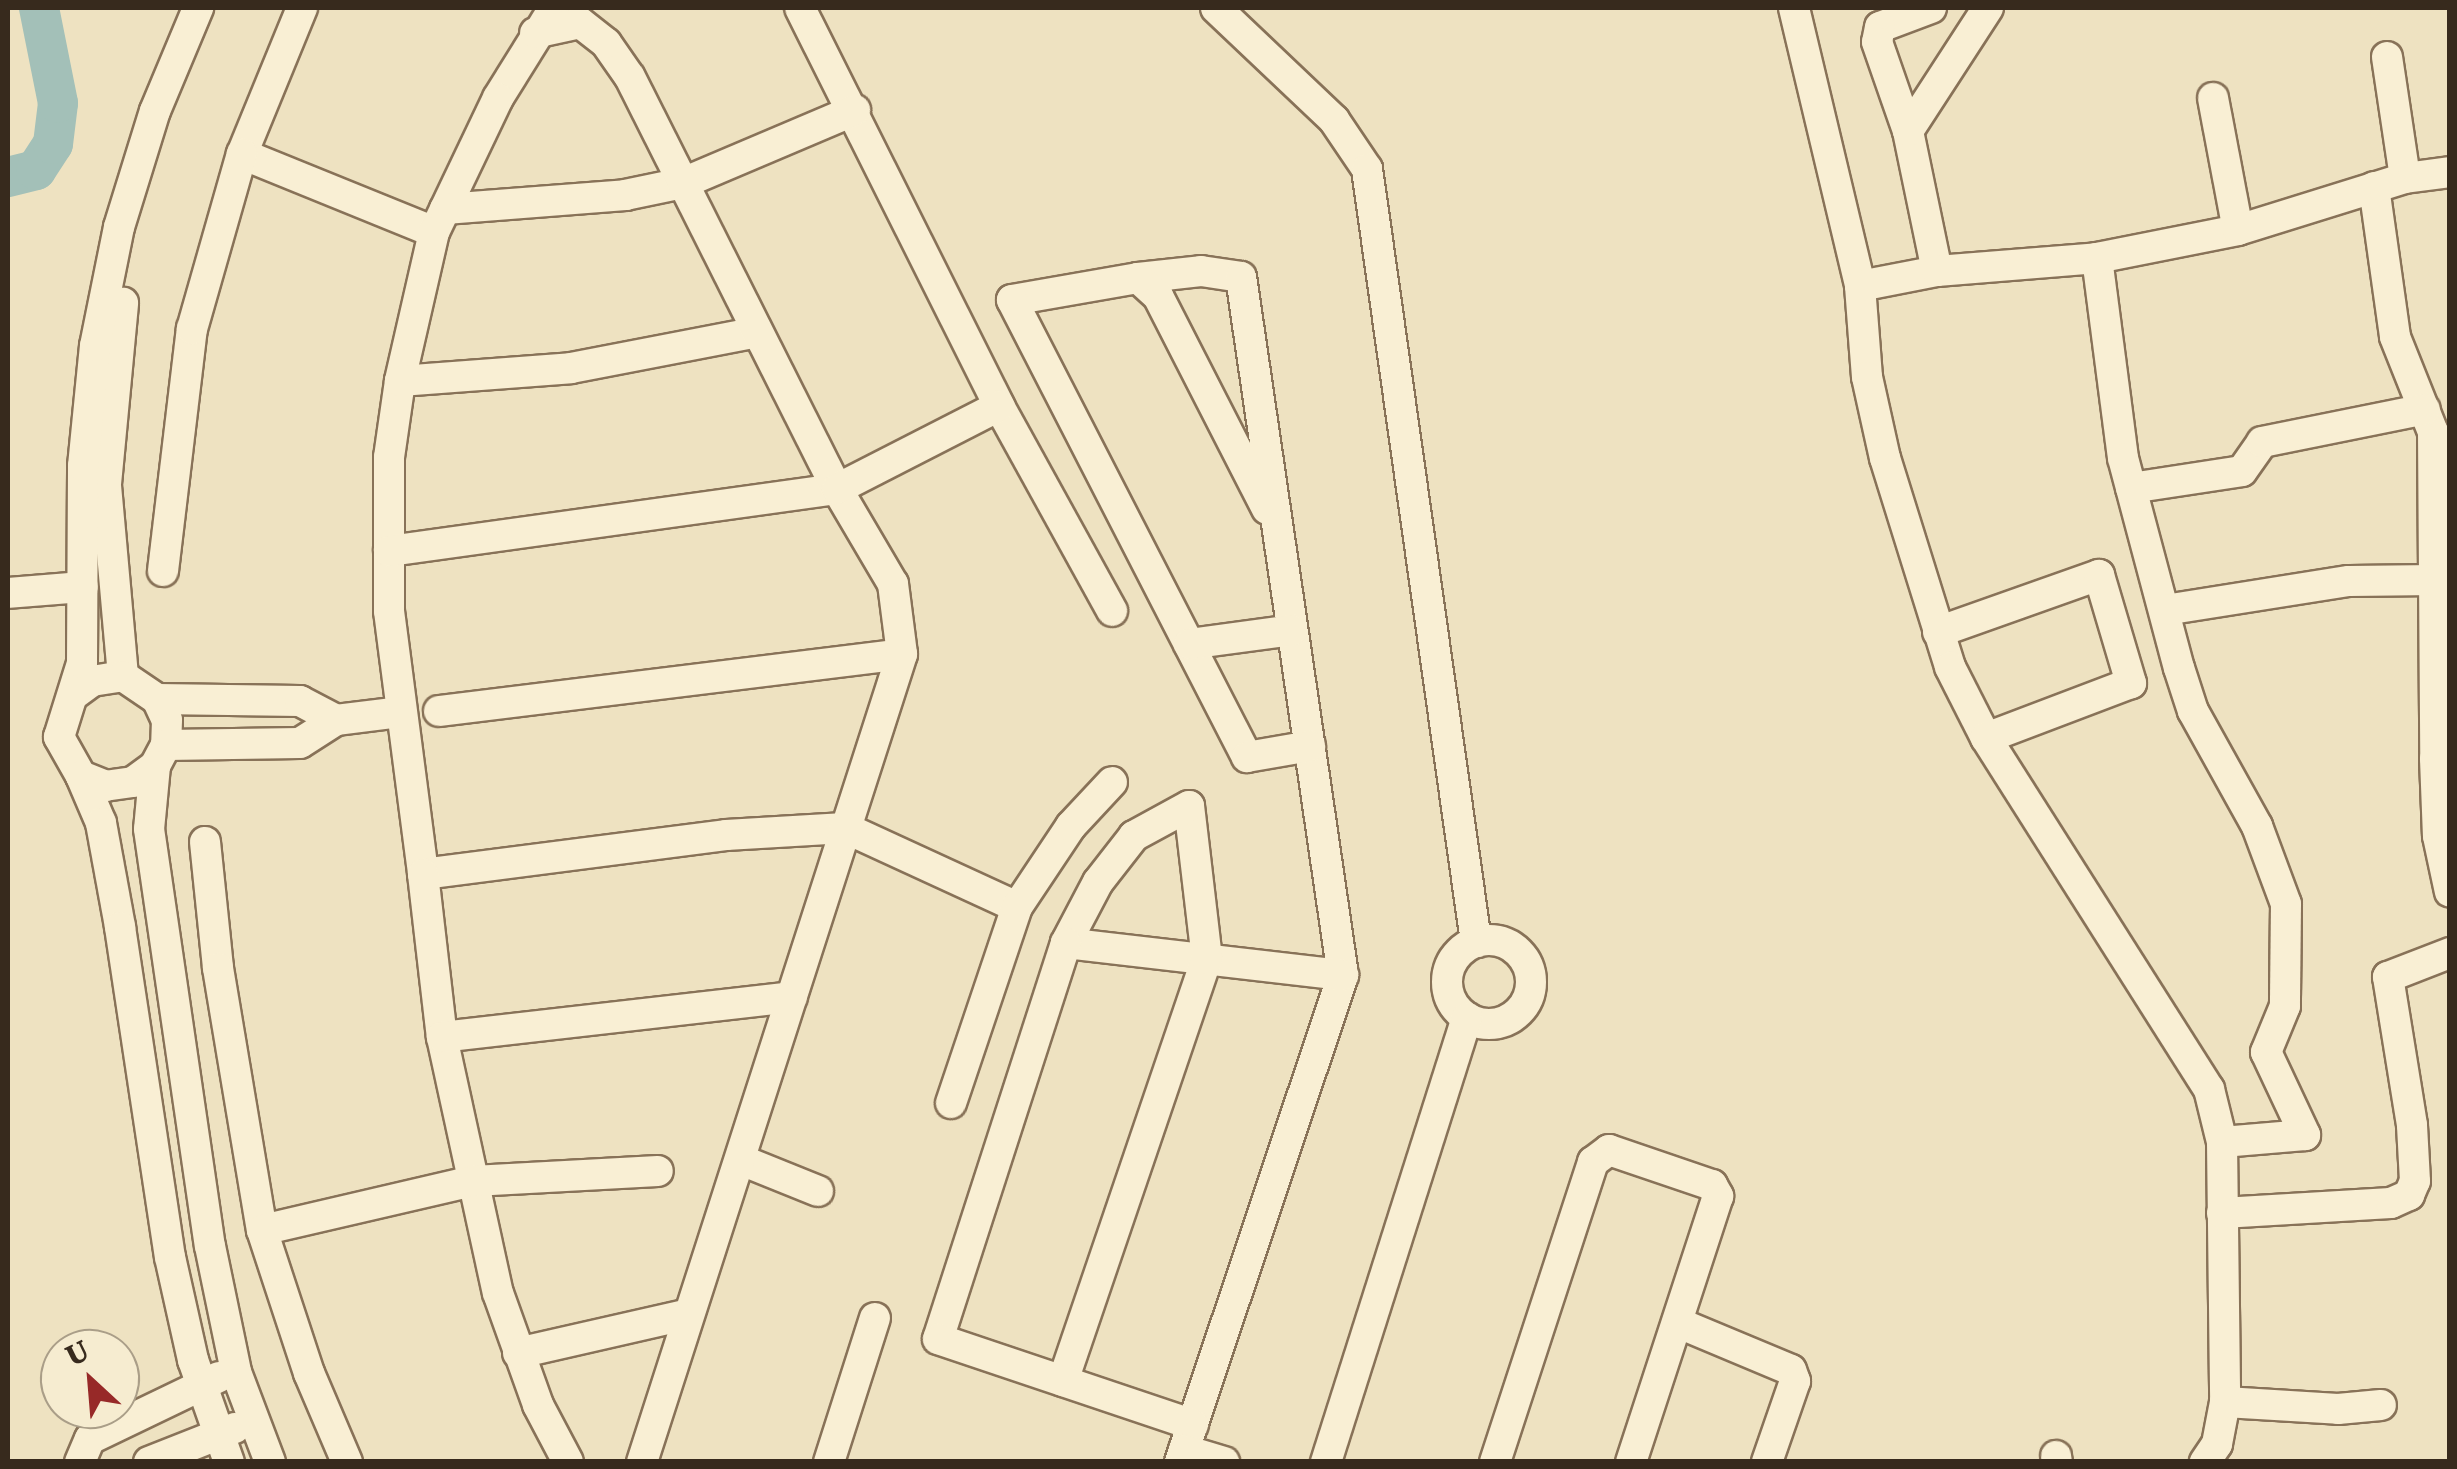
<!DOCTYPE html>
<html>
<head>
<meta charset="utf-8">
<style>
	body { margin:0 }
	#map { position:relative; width:2457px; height:1469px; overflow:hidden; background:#eee2c1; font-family:"Roboto Serif",serif }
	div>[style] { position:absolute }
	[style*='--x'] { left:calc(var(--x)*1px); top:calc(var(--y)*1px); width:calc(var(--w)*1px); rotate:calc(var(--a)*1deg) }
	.river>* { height:40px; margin:-20px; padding:0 20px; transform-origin:20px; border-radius:20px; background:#a3c0b8 }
	.roads { filter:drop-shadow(2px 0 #887258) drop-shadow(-2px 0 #887258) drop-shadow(0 2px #887258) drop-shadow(0 -2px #887258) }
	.minor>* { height:30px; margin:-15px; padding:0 15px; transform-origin:15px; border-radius:15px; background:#f9efd4 }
	.minor>.ring { margin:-15px; padding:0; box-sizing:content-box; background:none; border:30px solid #f9efd4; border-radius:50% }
	span { translate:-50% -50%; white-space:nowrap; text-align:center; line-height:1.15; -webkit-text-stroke:10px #f6ecd0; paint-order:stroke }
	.frame { position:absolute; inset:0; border:10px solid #372a1d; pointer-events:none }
	.north { position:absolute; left:40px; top:1329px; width:100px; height:100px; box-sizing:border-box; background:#f6ecd0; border:2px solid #aa9e88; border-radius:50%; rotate:334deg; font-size:28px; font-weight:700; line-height:40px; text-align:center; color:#372a1d }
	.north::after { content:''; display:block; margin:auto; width:35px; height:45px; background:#972928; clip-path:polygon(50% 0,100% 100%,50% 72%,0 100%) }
</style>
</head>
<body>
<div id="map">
	<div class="river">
		<div style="--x:8;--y:177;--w:29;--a:-14"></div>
		<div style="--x:36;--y:170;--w:31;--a:-57"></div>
		<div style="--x:53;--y:144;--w:41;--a:-83"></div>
		<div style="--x:58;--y:103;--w:97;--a:-101.3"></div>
	</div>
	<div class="roads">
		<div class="minor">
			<div style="--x:302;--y:8;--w:158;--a:112.3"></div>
			<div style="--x:242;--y:154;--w:207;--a:22.1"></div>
			<div style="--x:554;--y:8;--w:106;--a:121.9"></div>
			<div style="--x:498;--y:98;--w:148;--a:115.5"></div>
			<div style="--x:434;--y:232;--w:153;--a:102.9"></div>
			<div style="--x:400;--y:381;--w:77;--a:98.2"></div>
			<div style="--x:389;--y:457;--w:154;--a:90"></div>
			<div style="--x:389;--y:611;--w:265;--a:82.6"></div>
			<div style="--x:423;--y:874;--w:305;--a:-7.3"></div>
			<div style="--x:726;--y:835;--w:119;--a:-3.4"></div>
			<div style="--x:845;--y:828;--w:189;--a:24.7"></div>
			<div style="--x:800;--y:8;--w:445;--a:63.4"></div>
			<div style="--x:999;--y:406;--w:234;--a:61.1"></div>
			<div style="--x:1216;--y:8;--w:163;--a:43.5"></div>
			<div style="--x:1334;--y:120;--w:59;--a:56"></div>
			<div style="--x:1367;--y:169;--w:781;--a:81.97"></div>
			<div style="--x:1794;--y:8;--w:286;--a:76.6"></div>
			<div style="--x:1860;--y:286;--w:91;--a:85.6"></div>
			<div style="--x:1867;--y:377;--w:83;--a:77.5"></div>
			<div style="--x:1885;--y:458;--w:219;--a:72.7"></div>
			<div style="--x:1950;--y:667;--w:80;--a:63.1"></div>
			<div style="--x:1986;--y:738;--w:416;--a:57.6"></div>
			<div style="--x:2209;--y:1089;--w:55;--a:76.2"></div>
			<div style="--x:2222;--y:1142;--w:260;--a:89.3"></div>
			<div style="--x:2225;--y:1402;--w:43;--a:100.8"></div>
			<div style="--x:2217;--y:1444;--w:22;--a:124"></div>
			<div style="--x:1931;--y:8;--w:54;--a:159.6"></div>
			<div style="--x:1880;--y:27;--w:15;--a:101"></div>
			<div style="--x:1877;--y:42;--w:94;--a:70.8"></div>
			<div style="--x:1908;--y:131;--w:143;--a:78.3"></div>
			<div style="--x:2387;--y:57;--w:122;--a:81.5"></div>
			<div style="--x:2213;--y:98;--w:134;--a:79.3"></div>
			<div style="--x:1908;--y:131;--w:147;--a:-57"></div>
			<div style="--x:2374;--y:187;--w:151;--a:82"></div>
			<div style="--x:2395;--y:337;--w:102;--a:68.2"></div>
			<div style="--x:2433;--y:432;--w:327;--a:89.6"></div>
			<div style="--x:2435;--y:759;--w:77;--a:87.8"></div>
			<div style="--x:2438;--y:836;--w:57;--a:77.9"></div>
			<div style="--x:445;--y:209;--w:181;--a:-4.4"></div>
			<div style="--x:625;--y:195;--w:59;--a:-11.7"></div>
			<div style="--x:683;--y:183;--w:187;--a:-23"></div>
			<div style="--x:2097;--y:258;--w:202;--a:82.6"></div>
			<div style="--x:2123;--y:458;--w:217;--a:75.1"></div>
			<div style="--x:2179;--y:668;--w:45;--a:72"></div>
			<div style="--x:2193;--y:711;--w:132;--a:60.9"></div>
			<div style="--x:2257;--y:826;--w:83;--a:69.6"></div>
			<div style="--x:2286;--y:904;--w:102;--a:90.6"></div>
			<div style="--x:2285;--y:1006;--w:50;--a:112.4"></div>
			<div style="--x:2266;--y:1052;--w:92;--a:64.8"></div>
			<div style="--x:2305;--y:1135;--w:83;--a:175.2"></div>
			<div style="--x:1138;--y:278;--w:63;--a:-6.3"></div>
			<div style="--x:1201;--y:271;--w:40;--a:8.5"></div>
			<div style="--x:1241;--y:277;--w:705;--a:81.69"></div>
			<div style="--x:1343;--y:975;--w:514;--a:108.51"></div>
			<div style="--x:1860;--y:286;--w:78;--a:-11"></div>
			<div style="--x:1937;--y:271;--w:161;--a:-4.6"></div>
			<div style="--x:2097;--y:258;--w:144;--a:-11.2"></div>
			<div style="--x:2238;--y:230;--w:175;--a:-17.3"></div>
			<div style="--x:2405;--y:178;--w:45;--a:-7.6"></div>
			<div style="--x:400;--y:381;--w:171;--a:-4.3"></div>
			<div style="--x:571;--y:368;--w:185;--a:-10.9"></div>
			<div style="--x:2131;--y:488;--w:112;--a:-8.7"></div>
			<div style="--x:2242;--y:471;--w:35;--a:-55"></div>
			<div style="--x:2262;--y:442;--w:166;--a:-11.4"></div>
			<div style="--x:1267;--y:509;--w:239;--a:-117.1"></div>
			<div style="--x:1158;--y:296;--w:27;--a:-138"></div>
			<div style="--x:1138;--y:278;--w:128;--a:170.1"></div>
			<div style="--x:1012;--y:300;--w:514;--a:62.79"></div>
			<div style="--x:1247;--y:757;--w:64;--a:-9.9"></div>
			<div style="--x:389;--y:551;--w:452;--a:-7.9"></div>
			<div style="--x:837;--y:489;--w:462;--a:-116.7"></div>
			<div style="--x:629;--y:76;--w:40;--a:-124.9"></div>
			<div style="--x:606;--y:43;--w:33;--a:-142"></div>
			<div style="--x:580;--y:23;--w:46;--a:167.5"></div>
			<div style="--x:163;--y:571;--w:244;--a:-83.2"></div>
			<div style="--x:192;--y:329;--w:182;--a:-74.1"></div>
			<div style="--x:8;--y:593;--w:75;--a:-4.6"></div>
			<div style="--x:2165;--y:610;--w:186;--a:-9"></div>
			<div style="--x:2349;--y:581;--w:87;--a:-0.7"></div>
			<div style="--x:1938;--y:632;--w:171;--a:-19.5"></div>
			<div style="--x:2099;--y:575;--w:113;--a:73.5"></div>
			<div style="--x:2131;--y:683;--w:155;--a:159.2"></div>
			<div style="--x:1189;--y:644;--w:104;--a:-7.7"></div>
			<div style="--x:123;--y:676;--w:193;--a:-95.1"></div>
			<div style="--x:106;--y:484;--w:182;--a:-84.6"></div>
			<div style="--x:73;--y:695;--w:24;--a:-36"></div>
			<div style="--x:92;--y:681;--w:31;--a:-9"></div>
			<div style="--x:123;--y:676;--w:41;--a:34.1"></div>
			<div style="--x:157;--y:699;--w:23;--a:65"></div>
			<div style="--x:167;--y:720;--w:25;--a:92"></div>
			<div style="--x:166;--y:745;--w:24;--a:118"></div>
			<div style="--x:155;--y:766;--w:27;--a:144"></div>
			<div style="--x:133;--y:782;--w:27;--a:172"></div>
			<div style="--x:106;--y:786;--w:27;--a:-158"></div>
			<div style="--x:81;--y:776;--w:45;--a:-119.4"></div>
			<div style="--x:59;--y:737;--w:77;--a:-72.7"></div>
			<div style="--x:82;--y:663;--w:197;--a:-89.7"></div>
			<div style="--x:83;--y:466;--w:121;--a:-84.3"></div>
			<div style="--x:95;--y:346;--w:121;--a:-78.6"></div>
			<div style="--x:119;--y:227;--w:121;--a:-72.8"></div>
			<div style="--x:155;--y:111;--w:112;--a:-67.3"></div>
			<div style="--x:157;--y:699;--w:143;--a:0.8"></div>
			<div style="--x:300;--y:701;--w:41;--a:27.8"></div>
			<div style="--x:439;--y:711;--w:466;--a:-7"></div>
			<div style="--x:166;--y:745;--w:134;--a:-0.9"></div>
			<div style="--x:300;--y:743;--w:43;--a:-32.6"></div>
			<div style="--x:336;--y:720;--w:64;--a:-7.1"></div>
			<div style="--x:155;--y:766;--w:63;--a:95.4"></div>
			<div style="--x:149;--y:829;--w:421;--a:81.7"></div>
			<div style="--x:210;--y:1246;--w:129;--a:78.3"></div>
			<div style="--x:236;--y:1372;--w:96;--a:69.3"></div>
			<div style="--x:81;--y:776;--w:51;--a:66.9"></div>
			<div style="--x:101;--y:823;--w:106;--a:79.6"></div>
			<div style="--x:120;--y:927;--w:334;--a:81.4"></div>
			<div style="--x:170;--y:1257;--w:106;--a:77.4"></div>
			<div style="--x:193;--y:1360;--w:108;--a:70.6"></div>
			<div style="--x:205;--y:842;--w:127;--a:84.1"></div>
			<div style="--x:218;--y:968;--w:266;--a:80.5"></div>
			<div style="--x:262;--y:1230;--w:151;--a:71.8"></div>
			<div style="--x:309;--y:1373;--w:97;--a:66.9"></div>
			<div style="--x:423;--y:874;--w:164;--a:83.4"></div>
			<div style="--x:442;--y:1037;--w:262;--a:77.7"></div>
			<div style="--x:498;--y:1293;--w:119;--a:70.3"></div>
			<div style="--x:538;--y:1405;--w:64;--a:62.2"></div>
			<div class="ring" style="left:1447px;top:940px;width:54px;height:54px"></div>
			<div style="--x:1066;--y:943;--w:279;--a:6.6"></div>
			<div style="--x:442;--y:1037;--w:352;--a:-6.5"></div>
			<div style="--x:951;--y:1103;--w:207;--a:-71.4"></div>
			<div style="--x:1017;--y:907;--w:97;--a:-56.3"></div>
			<div style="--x:1071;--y:826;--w:60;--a:-47"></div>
			<div style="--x:741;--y:1160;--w:83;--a:21.9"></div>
			<div style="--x:2222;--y:1213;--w:169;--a:-3.4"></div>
			<div style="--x:2391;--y:1203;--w:20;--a:-24"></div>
			<div style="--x:2409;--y:1195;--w:15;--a:-67"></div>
			<div style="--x:2415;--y:1181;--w:56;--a:-93.1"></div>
			<div style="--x:2412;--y:1125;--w:150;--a:-99.2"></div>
			<div style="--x:2388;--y:977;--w:66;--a:-21.2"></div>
			<div style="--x:262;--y:1230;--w:217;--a:-13.1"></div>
			<div style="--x:473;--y:1181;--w:185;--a:-3.1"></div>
			<div style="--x:1681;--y:1324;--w:119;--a:22.7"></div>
			<div style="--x:1791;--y:1370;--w:12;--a:70"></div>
			<div style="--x:1795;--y:1381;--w:86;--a:109.1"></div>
			<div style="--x:518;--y:1353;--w:175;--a:-12.8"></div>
			<div style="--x:1063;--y:1381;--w:446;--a:-71.2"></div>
			<div style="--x:1207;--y:959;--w:154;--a:-96.7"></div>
			<div style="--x:1189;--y:806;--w:63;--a:151.4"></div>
			<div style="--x:1134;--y:836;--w:58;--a:128"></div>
			<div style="--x:1098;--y:882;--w:69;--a:117.7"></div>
			<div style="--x:1066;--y:943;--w:416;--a:107.9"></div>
			<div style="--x:938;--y:1339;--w:269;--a:18.6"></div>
			<div style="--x:2225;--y:1402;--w:113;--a:3.5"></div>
			<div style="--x:2338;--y:1409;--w:43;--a:-5.3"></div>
			<div style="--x:1184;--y:1450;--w:42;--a:16.7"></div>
			<div style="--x:2056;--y:1456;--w:6;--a:81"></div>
			<div style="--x:80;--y:1462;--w:25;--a:-67"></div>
			<div style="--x:90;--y:1439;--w:143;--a:-25.7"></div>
			<div style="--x:149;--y:1462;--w:92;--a:-21.6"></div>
			<div style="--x:642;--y:1462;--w:849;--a:-72.16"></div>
			<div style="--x:902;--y:654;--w:71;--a:-97.3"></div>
			<div style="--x:893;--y:584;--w:110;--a:-120.5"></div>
			<div style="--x:837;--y:489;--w:182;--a:-27.1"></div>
			<div style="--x:829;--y:1462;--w:151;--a:-72.3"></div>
			<div style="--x:1326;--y:1462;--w:466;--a:-72.4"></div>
			<div style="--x:1495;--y:1462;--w:316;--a:-71.9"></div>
			<div style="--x:1593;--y:1162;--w:20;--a:-37"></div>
			<div style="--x:1609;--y:1150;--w:109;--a:18.8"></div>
			<div style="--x:1712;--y:1185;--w:13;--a:61"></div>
			<div style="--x:1718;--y:1196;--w:280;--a:108.1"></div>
		</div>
	</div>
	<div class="frame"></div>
	<div class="north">U</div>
</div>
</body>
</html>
